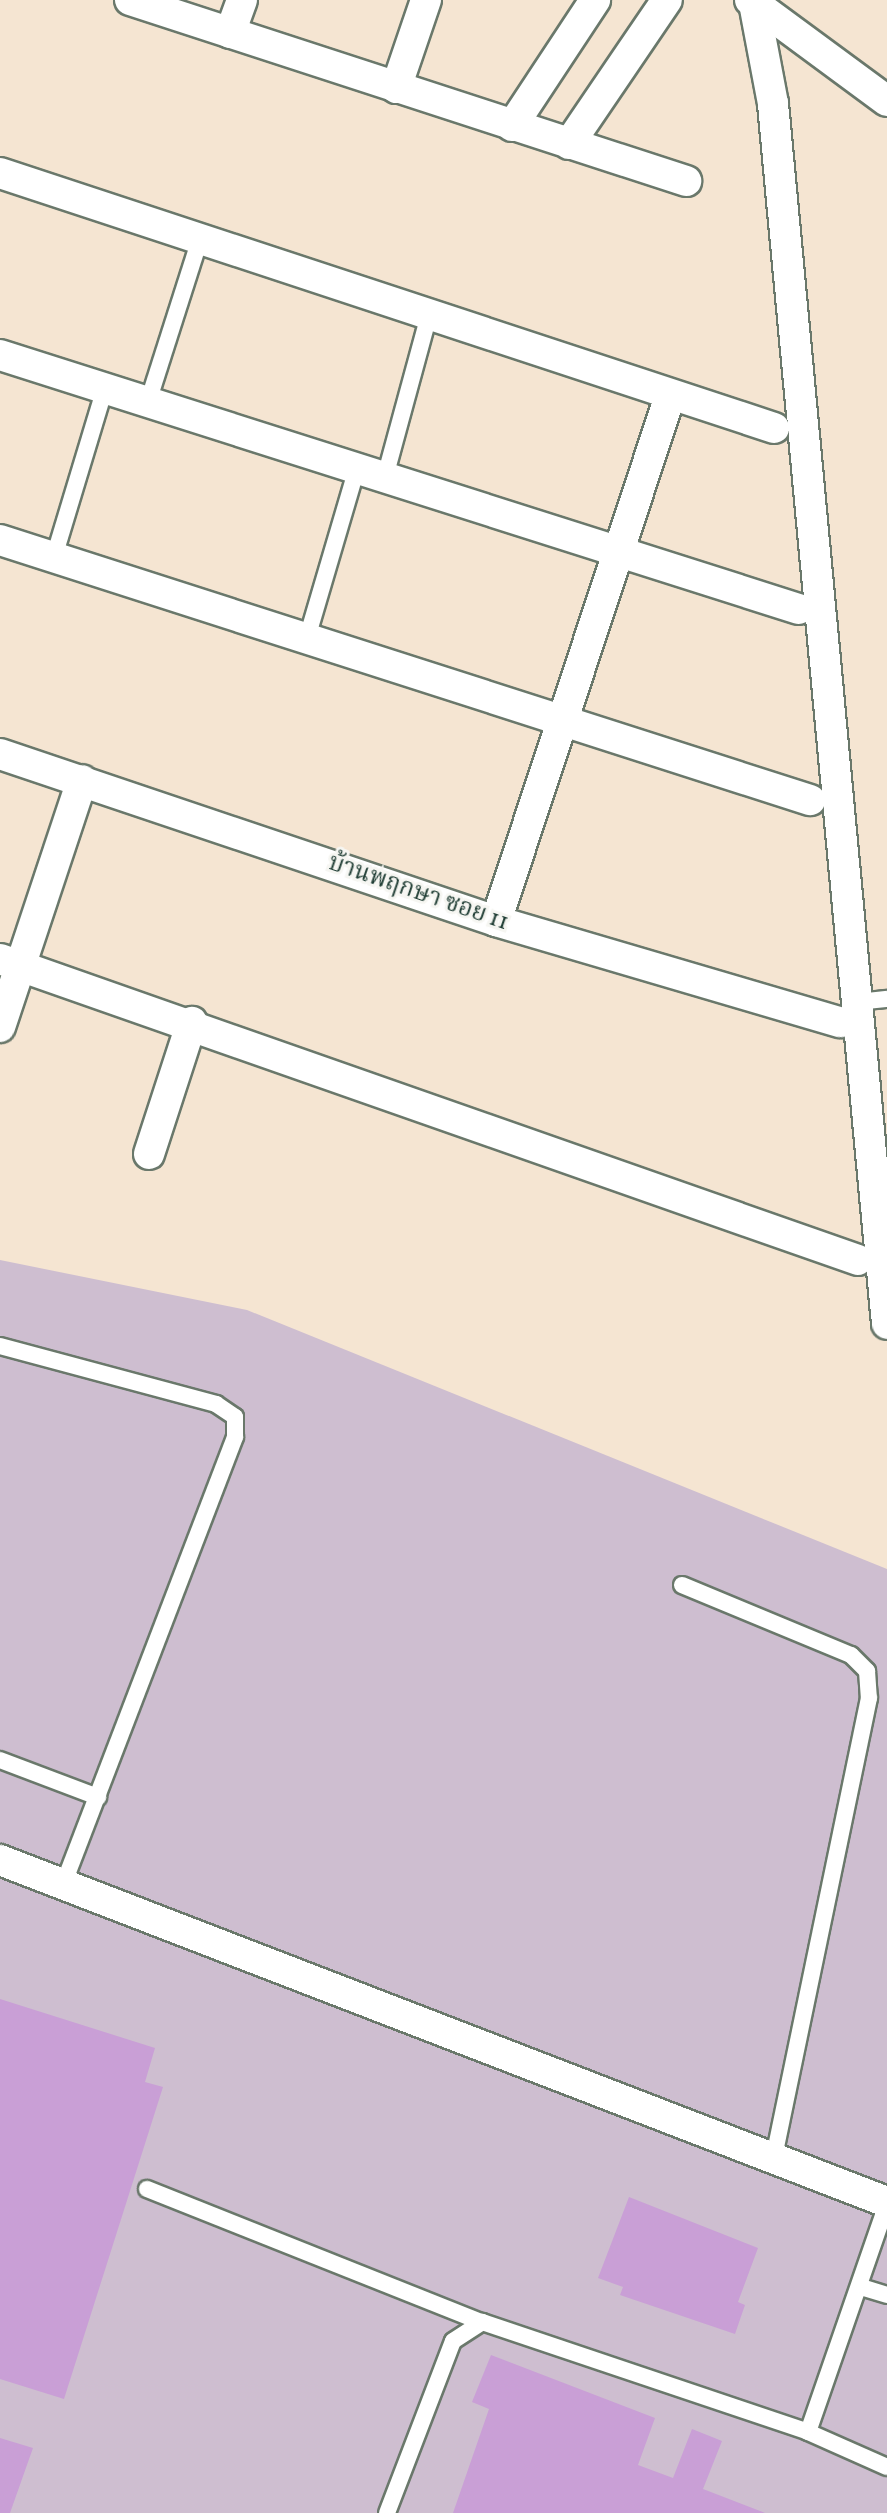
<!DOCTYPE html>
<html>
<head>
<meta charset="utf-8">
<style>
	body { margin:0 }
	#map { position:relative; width:887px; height:2513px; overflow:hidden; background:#f5e5d2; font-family:Vollkorn,"Noto Serif Thai",serif }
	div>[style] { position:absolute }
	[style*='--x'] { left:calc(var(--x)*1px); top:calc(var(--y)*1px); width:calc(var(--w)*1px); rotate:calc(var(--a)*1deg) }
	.industrial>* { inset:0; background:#cebed0 }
	.building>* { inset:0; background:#c99fd6 }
	.roads { filter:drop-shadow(2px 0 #6a786b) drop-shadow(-2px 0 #6a786b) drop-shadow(0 2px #6a786b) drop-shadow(0 -2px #6a786b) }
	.lane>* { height:16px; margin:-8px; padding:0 8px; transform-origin:8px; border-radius:8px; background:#fff }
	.street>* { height:30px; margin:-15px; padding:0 15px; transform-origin:15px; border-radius:15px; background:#fff }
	span { translate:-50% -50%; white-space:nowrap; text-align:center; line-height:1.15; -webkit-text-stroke:6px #f6f6f2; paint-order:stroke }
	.street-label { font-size:24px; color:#1f3d34 }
</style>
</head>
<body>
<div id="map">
	<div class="industrial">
		<div style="clip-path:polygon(0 1260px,247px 1310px,887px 1569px,887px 2513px,0 2513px)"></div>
	</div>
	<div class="building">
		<div style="clip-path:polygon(0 1999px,155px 2048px,145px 2082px,163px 2087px,64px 2399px,0 2379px)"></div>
		<div style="clip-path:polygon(629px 2197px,758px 2248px,738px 2302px,745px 2305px,735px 2334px,620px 2295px,623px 2287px,598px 2278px)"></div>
		<div style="clip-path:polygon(491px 2355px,655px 2418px,638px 2465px,673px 2478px,692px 2429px,722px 2441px,703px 2489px,765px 2513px,453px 2513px,489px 2409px,472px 2402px)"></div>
		<div style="clip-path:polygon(0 2438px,33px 2448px,10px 2513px,0 2513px)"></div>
	</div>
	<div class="roads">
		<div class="lane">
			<div style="--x:148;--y:402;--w:171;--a:-72.3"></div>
			<div style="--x:385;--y:477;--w:168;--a:-74.8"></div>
			<div style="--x:54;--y:557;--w:177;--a:-73.2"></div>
			<div style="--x:307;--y:638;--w:177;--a:-73.6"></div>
			<div style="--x:857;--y:1002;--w:30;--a:-6"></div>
			<div style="--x:0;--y:1346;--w:224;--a:15"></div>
			<div style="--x:216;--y:1404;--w:23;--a:34"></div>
			<div style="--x:235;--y:1417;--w:20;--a:90"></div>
			<div style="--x:235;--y:1437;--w:480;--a:111"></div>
			<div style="--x:682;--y:1585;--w:183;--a:22.5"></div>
			<div style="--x:851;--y:1655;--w:23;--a:45"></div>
			<div style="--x:867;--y:1671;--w:27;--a:86"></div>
			<div style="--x:869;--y:1698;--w:470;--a:101.7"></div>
			<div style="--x:0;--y:1760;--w:105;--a:20.7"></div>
			<div style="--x:147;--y:2189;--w:360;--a:21.7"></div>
			<div style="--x:861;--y:2287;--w:27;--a:17"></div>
			<div style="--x:808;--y:2432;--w:241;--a:-70.9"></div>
			<div style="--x:387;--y:2513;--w:184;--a:-69"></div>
			<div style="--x:453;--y:2341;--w:35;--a:-33"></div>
			<div style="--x:482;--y:2322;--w:344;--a:18.6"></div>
			<div style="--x:808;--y:2432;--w:86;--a:23.9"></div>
		</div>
		<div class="street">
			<div style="--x:130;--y:0;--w:585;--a:18.03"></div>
			<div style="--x:750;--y:0;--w:170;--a:36.4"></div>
			<div style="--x:754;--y:3;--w:103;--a:79.3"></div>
			<div style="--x:773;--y:104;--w:1225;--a:84.66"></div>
			<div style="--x:230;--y:33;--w:35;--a:-70"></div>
			<div style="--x:396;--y:88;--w:93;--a:-71.2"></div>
			<div style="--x:512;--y:126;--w:151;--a:-56.6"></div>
			<div style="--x:569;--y:144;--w:174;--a:-55.8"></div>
			<div style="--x:0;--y:173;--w:815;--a:18.23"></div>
			<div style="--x:0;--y:355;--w:838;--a:17.64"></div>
			<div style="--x:0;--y:540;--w:851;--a:17.8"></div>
			<div style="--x:0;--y:754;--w:523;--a:18.61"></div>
			<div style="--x:496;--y:921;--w:359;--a:16.4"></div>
			<div style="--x:496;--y:921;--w:550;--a:-71.66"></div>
			<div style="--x:0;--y:959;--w:909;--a:19.33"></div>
			<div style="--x:0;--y:1027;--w:260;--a:-71.6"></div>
			<div style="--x:149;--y:1154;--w:139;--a:-72"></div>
			<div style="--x:0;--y:1860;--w:951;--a:21.09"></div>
		</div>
	</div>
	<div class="street-label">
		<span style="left:418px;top:894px;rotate:19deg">บ้านพฤกษา ซอย 11</span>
	</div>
</div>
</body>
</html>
